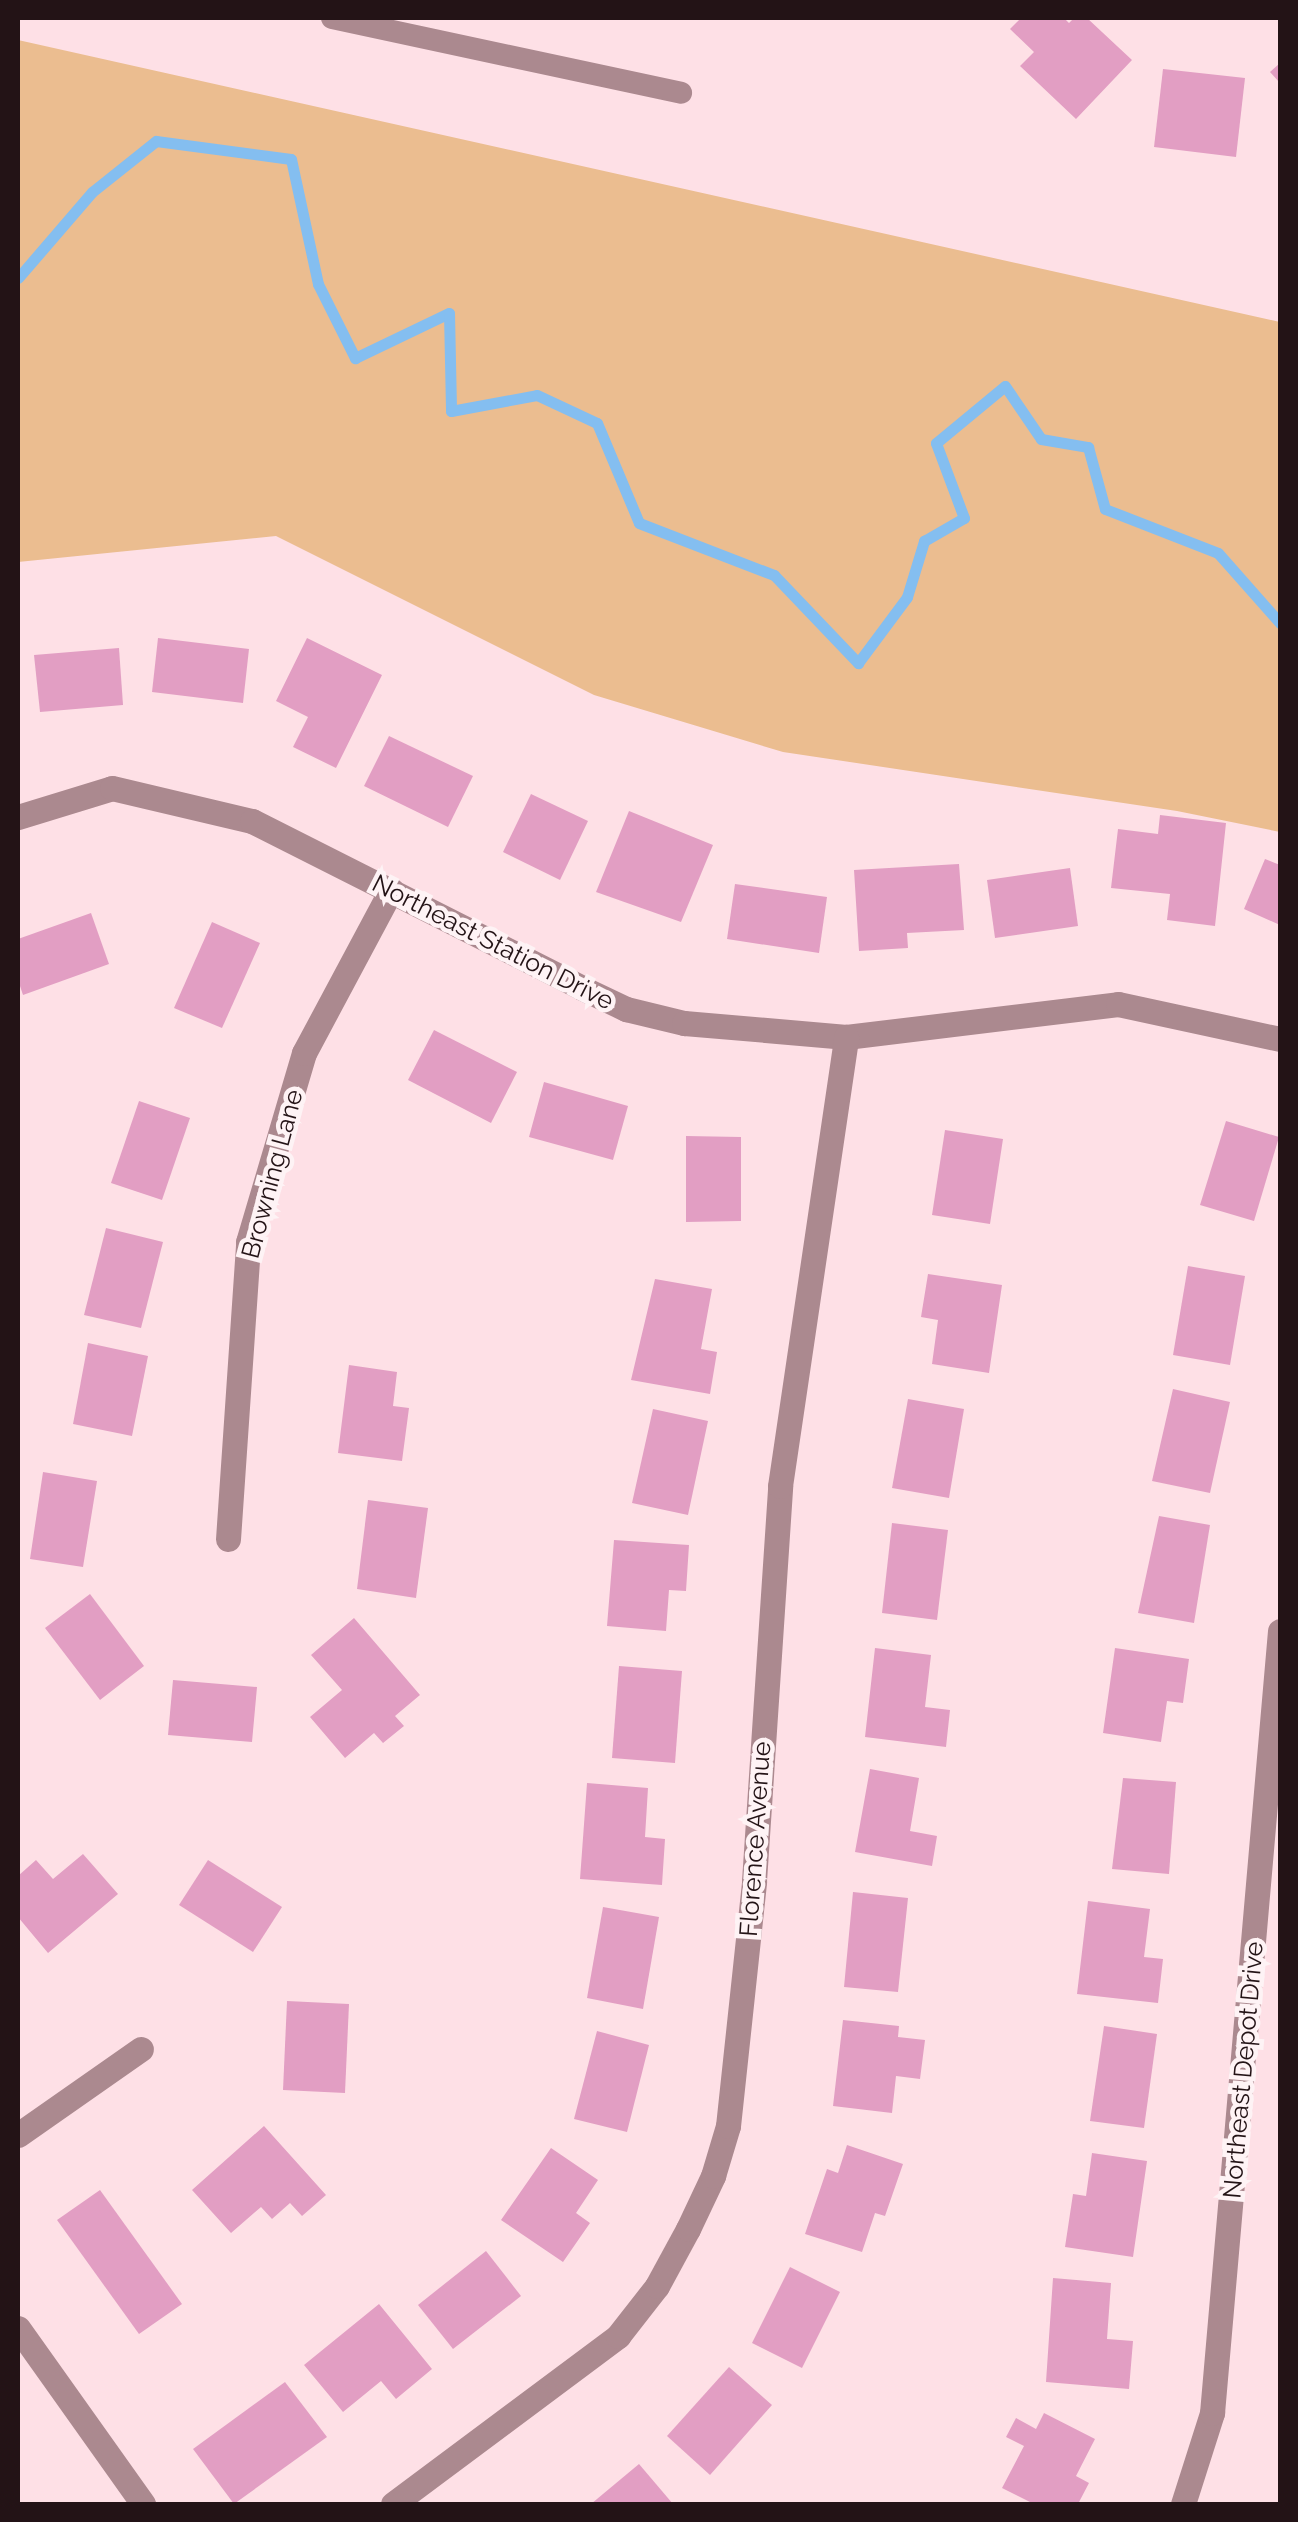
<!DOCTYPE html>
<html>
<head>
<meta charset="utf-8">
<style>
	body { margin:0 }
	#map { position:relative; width:1298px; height:2522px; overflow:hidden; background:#fee0e6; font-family:Raleway,sans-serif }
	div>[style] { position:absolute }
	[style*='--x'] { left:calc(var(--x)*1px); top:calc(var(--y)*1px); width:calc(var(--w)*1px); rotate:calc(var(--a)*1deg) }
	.green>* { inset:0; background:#ebbd90 }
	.stream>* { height:11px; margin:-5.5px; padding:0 5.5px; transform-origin:5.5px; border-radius:5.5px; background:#84bef0 }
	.building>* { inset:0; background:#e29ec3 }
	.lane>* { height:22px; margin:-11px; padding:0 11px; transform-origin:11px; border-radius:11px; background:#ab898f }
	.street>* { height:25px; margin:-12.5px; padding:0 12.5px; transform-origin:12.5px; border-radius:12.5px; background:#ab898f }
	span { translate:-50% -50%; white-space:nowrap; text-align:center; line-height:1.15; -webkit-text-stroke:9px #fef3f5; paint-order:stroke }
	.street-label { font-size:25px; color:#231316 }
	.frame { position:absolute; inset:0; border:20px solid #231316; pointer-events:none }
</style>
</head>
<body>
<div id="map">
	<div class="green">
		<div style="clip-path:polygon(18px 40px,1280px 322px,1280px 832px,1177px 811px,783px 752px,594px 695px,276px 536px,18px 562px)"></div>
	</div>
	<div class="stream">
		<div style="--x:18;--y:278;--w:113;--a:-49.3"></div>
		<div style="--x:92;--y:192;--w:82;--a:-38.6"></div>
		<div style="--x:156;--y:141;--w:136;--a:7.6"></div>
		<div style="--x:291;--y:159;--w:128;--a:77.8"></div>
		<div style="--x:318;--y:284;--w:83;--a:63.4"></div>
		<div style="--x:355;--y:358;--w:104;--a:-25.6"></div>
		<div style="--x:449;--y:313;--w:98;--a:88.8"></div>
		<div style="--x:451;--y:411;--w:87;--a:-10.5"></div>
		<div style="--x:537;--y:395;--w:66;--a:25"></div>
		<div style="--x:597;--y:423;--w:108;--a:67.2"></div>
		<div style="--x:639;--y:523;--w:145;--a:21.1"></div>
		<div style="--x:774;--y:575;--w:122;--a:46.3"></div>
		<div style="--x:858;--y:663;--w:82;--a:-53.4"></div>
		<div style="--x:907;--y:597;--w:59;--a:-73.1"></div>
		<div style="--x:924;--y:541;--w:46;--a:-29.9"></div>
		<div style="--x:964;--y:518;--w:80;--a:-110.5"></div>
		<div style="--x:936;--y:443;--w:89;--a:-39.6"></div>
		<div style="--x:1005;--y:386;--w:64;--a:55.8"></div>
		<div style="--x:1041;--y:439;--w:48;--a:9.7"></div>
		<div style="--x:1088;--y:447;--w:64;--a:74.7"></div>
		<div style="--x:1105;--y:509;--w:121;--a:21.3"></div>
		<div style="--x:1218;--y:553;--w:94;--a:48.5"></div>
	</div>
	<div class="building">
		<div style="clip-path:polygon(1021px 18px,1064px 18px,1069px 23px,1074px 18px,1087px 18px,1132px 60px,1076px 119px,1020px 66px,1034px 52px,1010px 29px)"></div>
		<div style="clip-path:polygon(1280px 63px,1280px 83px,1270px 72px)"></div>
		<div style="clip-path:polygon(1163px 69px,1245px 78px,1236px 157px,1154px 147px)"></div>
		<div style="clip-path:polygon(158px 638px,249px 649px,243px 703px,152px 692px)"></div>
		<div style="clip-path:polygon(307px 638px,382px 675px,336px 768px,293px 747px,308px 717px,276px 701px)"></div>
		<div style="clip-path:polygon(119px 648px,123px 705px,40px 712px,34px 655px)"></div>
		<div style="clip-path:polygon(389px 736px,473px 776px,448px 827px,364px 786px)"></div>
		<div style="clip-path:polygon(531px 794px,588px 821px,560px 880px,503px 852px)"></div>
		<div style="clip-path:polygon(629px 811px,713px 845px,681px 922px,596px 892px)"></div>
		<div style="clip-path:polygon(1160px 815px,1226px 823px,1215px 926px,1167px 920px,1170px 894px,1111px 888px,1118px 829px,1158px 834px)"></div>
		<div style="clip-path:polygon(1265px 859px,1280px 865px,1280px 925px,1244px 909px)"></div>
		<div style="clip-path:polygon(959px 864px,964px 930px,907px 933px,908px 948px,859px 951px,854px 870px)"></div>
		<div style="clip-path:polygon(1070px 868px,1078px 926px,995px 938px,987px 880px)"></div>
		<div style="clip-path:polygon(735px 884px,827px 897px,819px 953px,727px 939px)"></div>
		<div style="clip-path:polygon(91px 913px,109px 964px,23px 995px,18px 980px,18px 939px)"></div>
		<div style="clip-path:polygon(212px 922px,260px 943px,222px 1028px,174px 1008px)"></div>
		<div style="clip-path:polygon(434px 1030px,517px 1072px,491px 1123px,408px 1080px)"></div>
		<div style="clip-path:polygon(544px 1082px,628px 1106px,613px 1160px,529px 1137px)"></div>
		<div style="clip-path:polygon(139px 1101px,190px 1118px,162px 1200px,111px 1183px)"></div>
		<div style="clip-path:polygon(1226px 1121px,1279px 1137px,1254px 1221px,1200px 1205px)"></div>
		<div style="clip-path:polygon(945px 1130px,1003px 1139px,990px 1224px,932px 1215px)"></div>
		<div style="clip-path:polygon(686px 1136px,741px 1137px,741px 1221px,686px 1222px)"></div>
		<div style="clip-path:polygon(106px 1228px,163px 1242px,141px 1328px,84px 1315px)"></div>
		<div style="clip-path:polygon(1188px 1266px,1245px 1276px,1230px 1365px,1173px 1355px)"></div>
		<div style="clip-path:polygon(928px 1274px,1002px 1285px,989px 1373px,932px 1364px,938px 1320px,921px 1317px)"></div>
		<div style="clip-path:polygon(655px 1279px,712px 1289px,701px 1349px,717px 1352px,710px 1394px,631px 1380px)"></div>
		<div style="clip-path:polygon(88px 1343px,148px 1356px,132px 1436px,73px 1424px)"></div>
		<div style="clip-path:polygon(349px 1365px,397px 1372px,393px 1406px,409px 1408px,402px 1461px,338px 1453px)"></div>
		<div style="clip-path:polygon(1173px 1389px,1230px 1402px,1210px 1493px,1152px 1481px)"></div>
		<div style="clip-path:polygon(908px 1399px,964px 1409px,949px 1498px,892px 1488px)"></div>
		<div style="clip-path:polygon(653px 1409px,708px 1421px,688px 1515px,632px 1503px)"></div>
		<div style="clip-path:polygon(43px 1472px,97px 1481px,83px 1567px,30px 1559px)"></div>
		<div style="clip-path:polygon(368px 1500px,428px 1508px,416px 1598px,357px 1589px)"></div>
		<div style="clip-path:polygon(1159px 1516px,1210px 1525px,1194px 1623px,1138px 1613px)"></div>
		<div style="clip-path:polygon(892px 1523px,948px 1530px,937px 1620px,882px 1613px)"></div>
		<div style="clip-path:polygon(614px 1540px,689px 1545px,686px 1591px,669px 1590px,666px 1631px,607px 1626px)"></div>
		<div style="clip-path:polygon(90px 1594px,144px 1666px,100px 1700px,45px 1628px)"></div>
		<div style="clip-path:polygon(354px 1618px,420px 1695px,395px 1716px,404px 1726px,383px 1743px,374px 1733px,345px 1758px,310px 1717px,342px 1690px,311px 1655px)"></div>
		<div style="clip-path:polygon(875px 1648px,931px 1655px,925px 1707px,950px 1710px,946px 1747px,865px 1737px)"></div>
		<div style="clip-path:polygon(1115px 1648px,1189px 1659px,1183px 1703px,1167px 1701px,1161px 1742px,1103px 1733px)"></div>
		<div style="clip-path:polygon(619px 1666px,682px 1671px,675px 1763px,612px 1758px)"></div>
		<div style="clip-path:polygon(173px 1680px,257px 1687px,252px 1742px,168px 1735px)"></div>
		<div style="clip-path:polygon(870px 1769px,919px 1778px,910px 1831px,937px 1836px,932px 1866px,855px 1852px)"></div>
		<div style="clip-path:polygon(1123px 1778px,1176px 1782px,1169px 1874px,1112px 1869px)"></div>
		<div style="clip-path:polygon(587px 1783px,648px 1788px,645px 1837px,665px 1839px,662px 1885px,580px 1879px)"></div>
		<div style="clip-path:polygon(83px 1854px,118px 1894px,48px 1953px,18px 1917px,18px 1876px,36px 1860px,53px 1879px)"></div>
		<div style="clip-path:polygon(208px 1860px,282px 1907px,253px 1952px,179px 1905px)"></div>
		<div style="clip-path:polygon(853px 1892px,908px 1898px,898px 1992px,844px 1987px)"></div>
		<div style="clip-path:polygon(1088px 1901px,1150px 1909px,1144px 1957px,1163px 1959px,1158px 2003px,1077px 1994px)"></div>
		<div style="clip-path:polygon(603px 1907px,659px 1917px,643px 2009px,587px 1998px)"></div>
		<div style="clip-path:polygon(287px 2001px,349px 2004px,345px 2093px,283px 2090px)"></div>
		<div style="clip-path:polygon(843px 2020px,899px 2026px,898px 2037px,925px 2040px,920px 2079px,896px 2076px,892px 2113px,833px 2106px)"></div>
		<div style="clip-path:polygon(1104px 2026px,1157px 2034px,1144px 2128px,1090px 2121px)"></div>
		<div style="clip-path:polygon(597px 2031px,649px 2045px,627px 2132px,574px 2119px)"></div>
		<div style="clip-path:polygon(264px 2126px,326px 2195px,302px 2216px,290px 2203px,272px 2219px,261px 2207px,231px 2233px,192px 2190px)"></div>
		<div style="clip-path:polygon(847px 2145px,903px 2164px,885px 2216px,875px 2213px,862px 2252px,805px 2234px,827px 2169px,838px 2173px)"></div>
		<div style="clip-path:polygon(551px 2148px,598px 2180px,576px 2213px,590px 2223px,563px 2262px,501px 2220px)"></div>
		<div style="clip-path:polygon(1092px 2153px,1147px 2161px,1133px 2257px,1065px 2247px,1073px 2194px,1086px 2196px)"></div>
		<div style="clip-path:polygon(100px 2190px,182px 2304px,139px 2334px,57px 2220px)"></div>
		<div style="clip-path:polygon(486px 2251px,521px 2296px,453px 2349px,418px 2305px)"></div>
		<div style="clip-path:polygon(790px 2267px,840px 2292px,802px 2368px,752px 2343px)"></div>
		<div style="clip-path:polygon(1053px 2278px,1111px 2283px,1107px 2339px,1133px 2341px,1129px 2389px,1046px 2382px)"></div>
		<div style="clip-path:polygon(379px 2304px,432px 2369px,396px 2399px,381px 2381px,343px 2412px,304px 2365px)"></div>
		<div style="clip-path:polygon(729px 2367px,772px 2405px,710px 2475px,667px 2436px)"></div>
		<div style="clip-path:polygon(285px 2382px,327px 2437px,234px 2504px,193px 2449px)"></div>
		<div style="clip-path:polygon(1044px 2413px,1095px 2439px,1076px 2476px,1089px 2483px,1078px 2504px,1034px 2504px,1002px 2488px,1024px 2446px,1006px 2437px,1016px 2418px,1036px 2429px)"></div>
		<div style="clip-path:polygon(639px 2464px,673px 2504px,591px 2504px)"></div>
	</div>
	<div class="lane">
		<div style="--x:332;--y:18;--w:357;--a:12.1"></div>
	</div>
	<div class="street">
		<div style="--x:18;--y:817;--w:98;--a:-17.1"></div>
		<div style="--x:112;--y:788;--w:144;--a:13.3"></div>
		<div style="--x:252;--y:821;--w:370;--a:26.8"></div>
		<div style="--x:582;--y:988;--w:49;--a:25.5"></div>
		<div style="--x:626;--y:1009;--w:60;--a:13.6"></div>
		<div style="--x:684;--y:1023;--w:163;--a:4.9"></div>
		<div style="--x:846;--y:1037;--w:274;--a:-6.9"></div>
		<div style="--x:1118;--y:1004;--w:166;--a:12.2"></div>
		<div style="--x:228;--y:1539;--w:298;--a:-86.1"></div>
		<div style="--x:248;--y:1242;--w:197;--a:-73.5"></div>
		<div style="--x:304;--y:1053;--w:185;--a:-61.9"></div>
		<div style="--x:18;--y:2135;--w:150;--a:-35"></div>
		<div style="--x:18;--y:2328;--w:216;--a:54.6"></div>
		<div style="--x:393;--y:2504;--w:281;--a:-36.7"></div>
		<div style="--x:618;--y:2336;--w:63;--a:-52"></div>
		<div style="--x:657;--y:2286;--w:65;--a:-61.5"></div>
		<div style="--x:688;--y:2229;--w:59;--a:-64.7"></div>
		<div style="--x:713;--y:2176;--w:52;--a:-73.3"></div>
		<div style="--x:728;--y:2126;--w:246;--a:-83.9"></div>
		<div style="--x:754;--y:1881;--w:396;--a:-86.2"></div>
		<div style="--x:780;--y:1486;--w:454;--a:-81.6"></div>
		<div style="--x:1183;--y:2504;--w:96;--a:-72.3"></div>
		<div style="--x:1212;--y:2413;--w:785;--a:-85.03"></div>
	</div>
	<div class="street-label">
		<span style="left:493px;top:942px;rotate:27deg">Northeast Station Drive</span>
		<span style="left:272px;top:1174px;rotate:-75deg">Browning Lane</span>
		<span style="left:755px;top:1839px;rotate:-86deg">Florence Avenue</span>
		<span style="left:1243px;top:2070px;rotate:-85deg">Northeast Depot Drive</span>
	</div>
	<div class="frame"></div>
</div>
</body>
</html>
